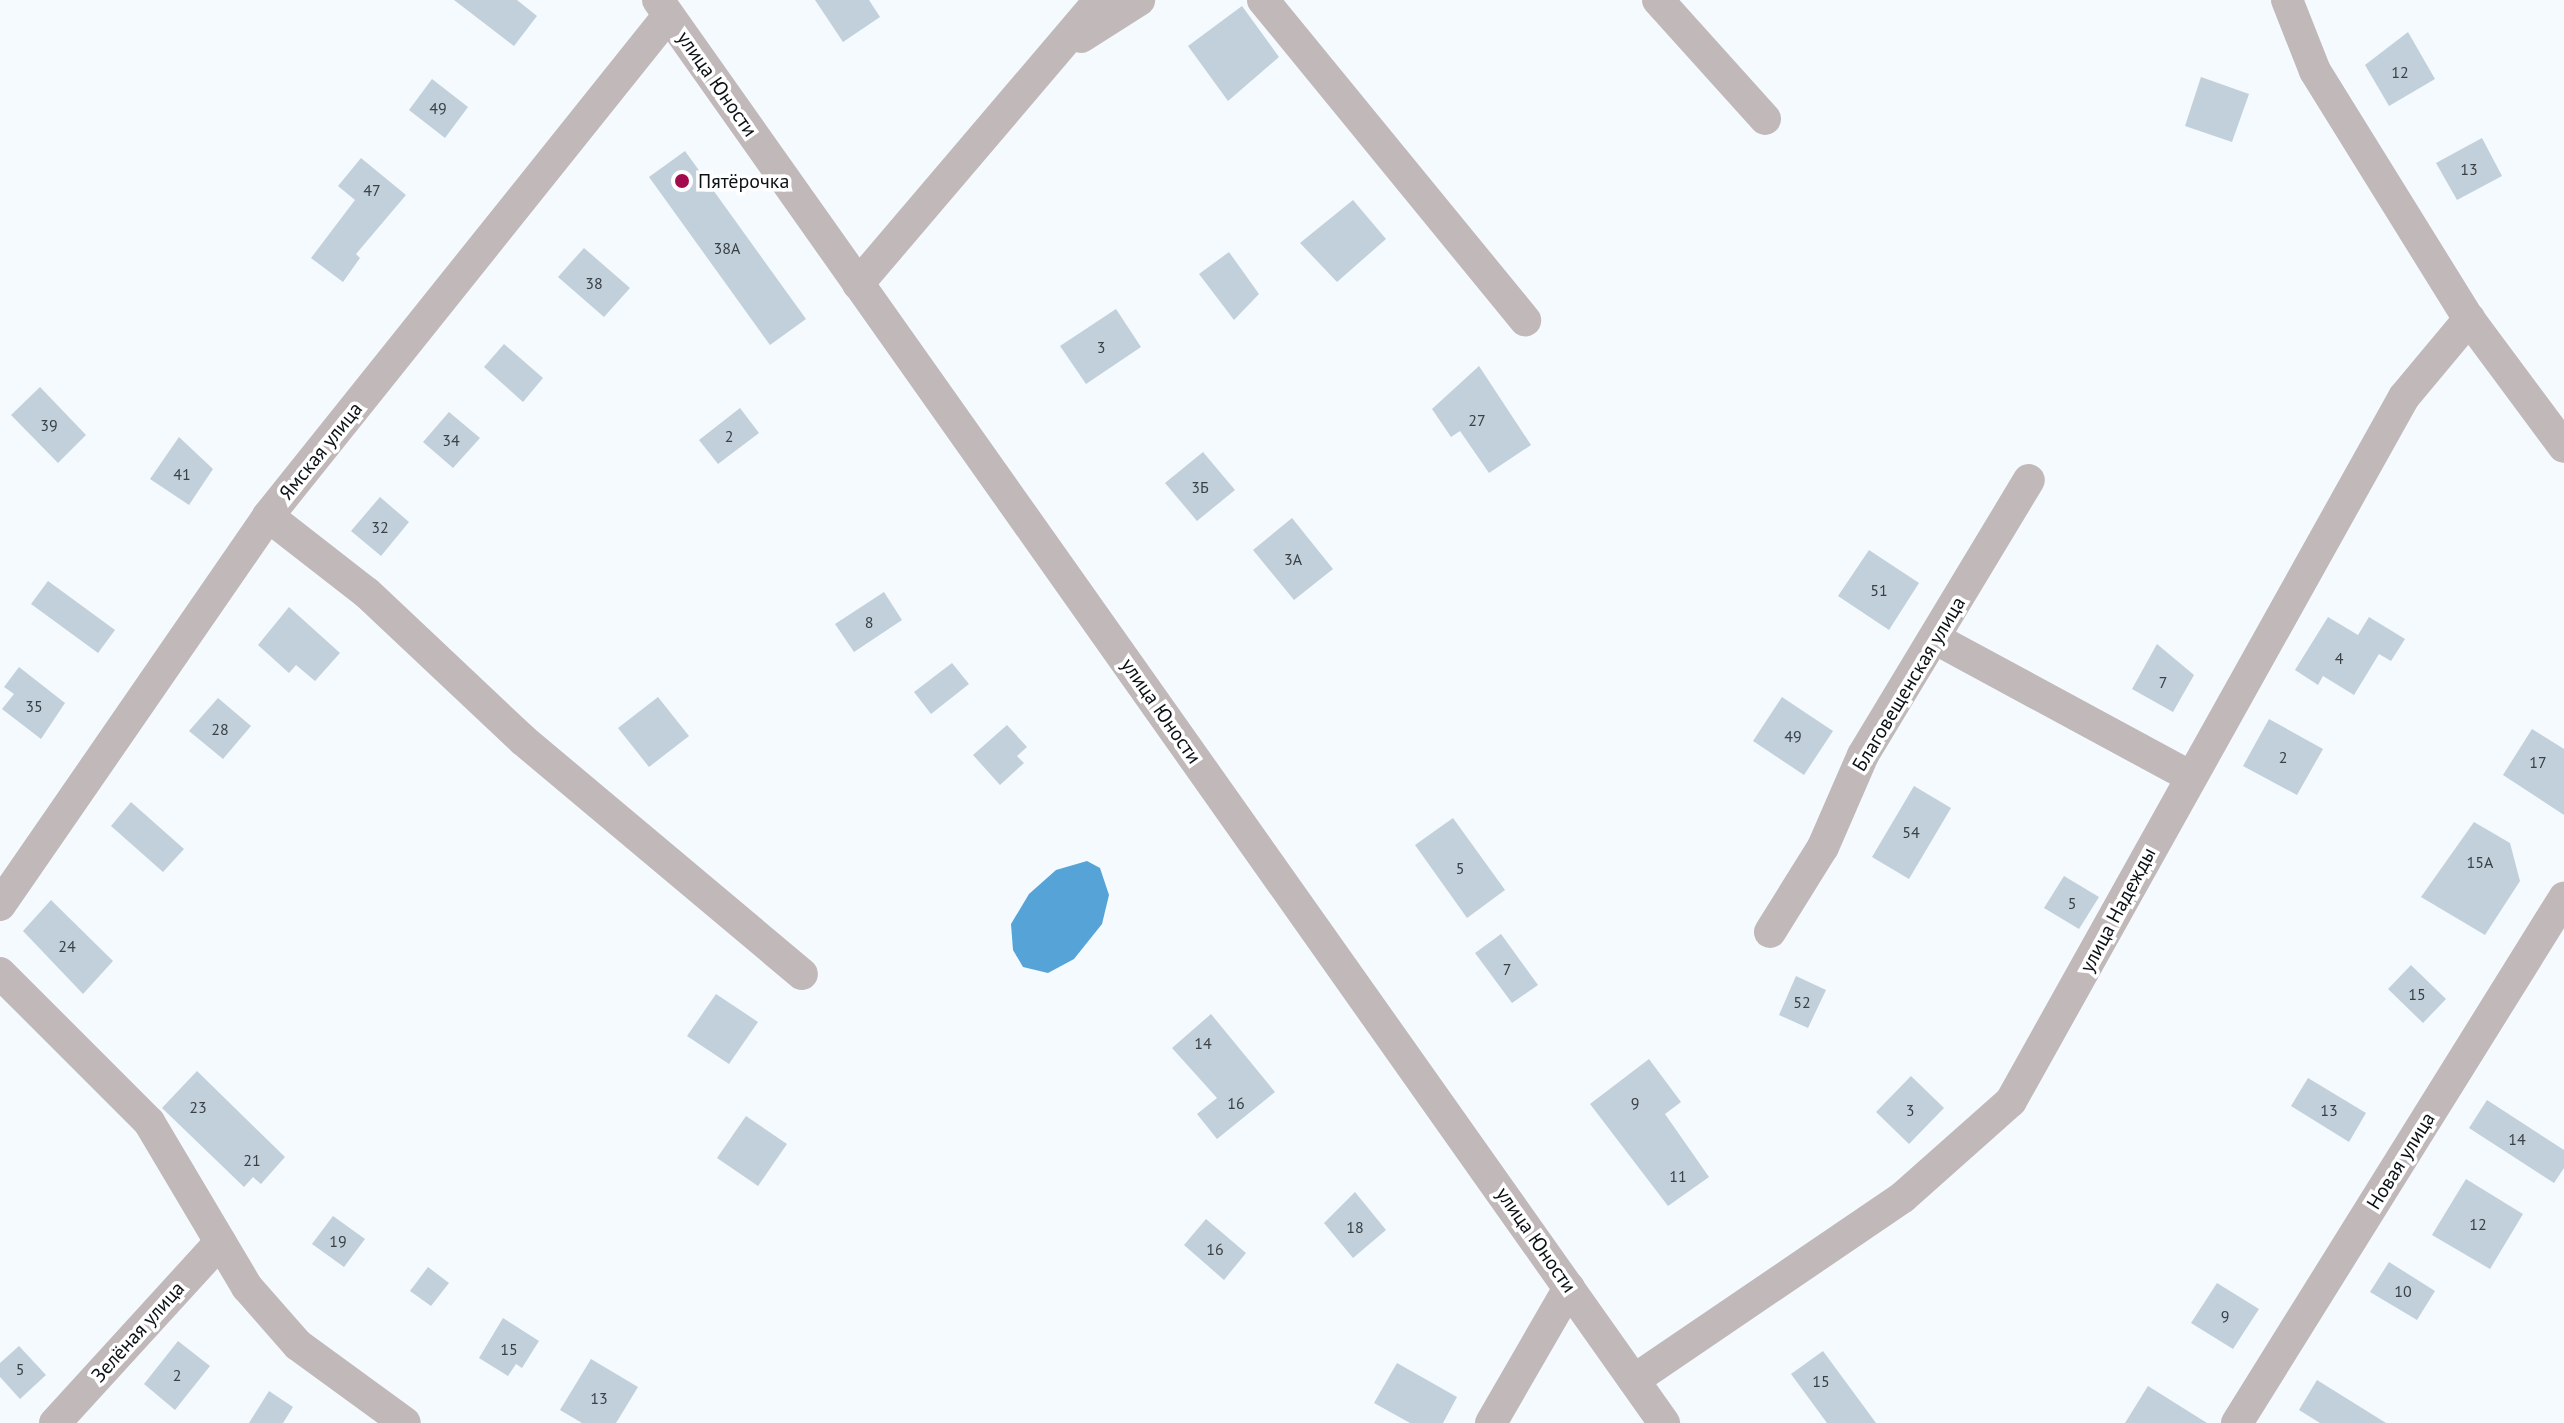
<!DOCTYPE html>
<html>
<head>
<meta charset="utf-8">
<style>
	body { margin:0 }
	#map { position:relative; width:2564px; height:1423px; overflow:hidden; background:#f4fafe; font-family:"PT Sans",sans-serif }
	div>[style] { position:absolute }
	[style*='--x'] { left:calc(var(--x)*1px); top:calc(var(--y)*1px); width:calc(var(--w)*1px); rotate:calc(var(--a)*1deg) }
	.water>* { inset:0; background:#56a3d8 }
	.building>* { inset:0; background:#c2d0db }
	.minor>* { height:32px; margin:-16px; padding:0 16px; transform-origin:16px; border-radius:16px; background:#c0b8b9 }
	.dots>* { width:22px; height:22px; translate:-50% -50%; box-sizing:border-box; border:4px solid #fff; border-radius:50% }
	span { translate:-50% -50%; white-space:nowrap; text-align:center; line-height:1.15; -webkit-text-stroke:7px #fff; paint-order:stroke }
	.number-label { font-size:16px; color:#3a4146 }
	.number-label span { -webkit-text-stroke-width:0 }
	.street-label { font-size:20px; color:#0c1115 }
	.poi-label { font-size:20px; color:#0c1115 }
	.left { translate:0 -50%; text-align:left }
</style>
</head>
<body>
<div id="map">
	<div class="water">
		<div style="clip-path:polygon(1087px 861px,1100px 868px,1109px 895px,1102px 924px,1074px 959px,1048px 973px,1023px 967px,1013px 950px,1011px 924px,1029px 894px,1056px 870px)"></div>
	</div>
	<div class="building">
		<div style="clip-path:polygon(454px 0,517px 0,537px 16px,514px 46px)"></div>
		<div style="clip-path:polygon(815px 0,869px 0,880px 17px,843px 42px)"></div>
		<div style="clip-path:polygon(1242px 6px,1279px 57px,1228px 101px,1188px 46px)"></div>
		<div style="clip-path:polygon(2408px 32px,2435px 79px,2389px 106px,2365px 65px)"></div>
		<div style="clip-path:polygon(2201px 77px,2249px 94px,2232px 142px,2185px 126px)"></div>
		<div style="clip-path:polygon(432px 79px,468px 107px,445px 138px,409px 110px)"></div>
		<div style="clip-path:polygon(2482px 138px,2502px 176px,2457px 200px,2436px 163px)"></div>
		<div style="clip-path:polygon(685px 151px,806px 319px,770px 345px,649px 177px)"></div>
		<div style="clip-path:polygon(361px 158px,406px 195px,356px 254px,360px 258px,343px 282px,311px 258px,355px 200px,338px 186px)"></div>
		<div style="clip-path:polygon(1353px 200px,1386px 239px,1337px 282px,1300px 243px)"></div>
		<div style="clip-path:polygon(584px 248px,630px 288px,604px 317px,558px 277px)"></div>
		<div style="clip-path:polygon(1229px 252px,1259px 294px,1234px 320px,1199px 274px)"></div>
		<div style="clip-path:polygon(1116px 309px,1141px 347px,1086px 384px,1060px 346px)"></div>
		<div style="clip-path:polygon(504px 344px,543px 378px,523px 402px,484px 367px)"></div>
		<div style="clip-path:polygon(1479px 366px,1531px 445px,1489px 473px,1460px 431px,1451px 437px,1432px 409px)"></div>
		<div style="clip-path:polygon(40px 387px,86px 435px,58px 463px,11px 415px)"></div>
		<div style="clip-path:polygon(740px 408px,759px 433px,718px 464px,699px 440px)"></div>
		<div style="clip-path:polygon(449px 412px,480px 438px,453px 468px,423px 442px)"></div>
		<div style="clip-path:polygon(179px 437px,213px 469px,189px 505px,150px 479px)"></div>
		<div style="clip-path:polygon(1203px 452px,1235px 490px,1197px 521px,1165px 483px)"></div>
		<div style="clip-path:polygon(380px 497px,409px 522px,381px 556px,351px 531px)"></div>
		<div style="clip-path:polygon(1292px 518px,1333px 569px,1294px 600px,1253px 550px)"></div>
		<div style="clip-path:polygon(1869px 550px,1919px 583px,1889px 630px,1838px 596px)"></div>
		<div style="clip-path:polygon(48px 581px,115px 630px,98px 653px,31px 604px)"></div>
		<div style="clip-path:polygon(884px 592px,902px 620px,854px 652px,835px 624px)"></div>
		<div style="clip-path:polygon(289px 607px,340px 653px,315px 681px,296px 665px,289px 673px,258px 645px)"></div>
		<div style="clip-path:polygon(2328px 617px,2358px 635px,2369px 617px,2405px 639px,2391px 661px,2379px 654px,2354px 695px,2323px 676px,2318px 685px,2295px 670px)"></div>
		<div style="clip-path:polygon(2157px 644px,2194px 675px,2173px 712px,2132px 689px)"></div>
		<div style="clip-path:polygon(952px 663px,969px 684px,931px 714px,914px 692px)"></div>
		<div style="clip-path:polygon(19px 667px,65px 703px,41px 739px,2px 709px,14px 694px,4px 687px)"></div>
		<div style="clip-path:polygon(658px 697px,689px 736px,649px 767px,618px 728px)"></div>
		<div style="clip-path:polygon(1782px 697px,1833px 731px,1804px 775px,1753px 741px)"></div>
		<div style="clip-path:polygon(218px 698px,251px 726px,223px 759px,189px 731px)"></div>
		<div style="clip-path:polygon(2269px 719px,2323px 749px,2297px 795px,2243px 766px)"></div>
		<div style="clip-path:polygon(1007px 725px,1027px 747px,1017px 756px,1024px 763px,1000px 785px,973px 755px)"></div>
		<div style="clip-path:polygon(2532px 729px,2564px 749px,2564px 815px,2503px 775px)"></div>
		<div style="clip-path:polygon(1914px 786px,1951px 808px,1909px 879px,1872px 857px)"></div>
		<div style="clip-path:polygon(131px 802px,184px 849px,163px 872px,111px 826px)"></div>
		<div style="clip-path:polygon(1453px 818px,1505px 890px,1467px 918px,1415px 845px)"></div>
		<div style="clip-path:polygon(2474px 822px,2510px 843px,2520px 881px,2485px 935px,2421px 897px)"></div>
		<div style="clip-path:polygon(2064px 876px,2099px 897px,2079px 929px,2044px 908px)"></div>
		<div style="clip-path:polygon(51px 900px,113px 961px,83px 994px,23px 931px)"></div>
		<div style="clip-path:polygon(1501px 934px,1538px 985px,1512px 1003px,1475px 953px)"></div>
		<div style="clip-path:polygon(2411px 965px,2446px 999px,2423px 1023px,2388px 989px)"></div>
		<div style="clip-path:polygon(1796px 976px,1826px 990px,1808px 1028px,1779px 1015px)"></div>
		<div style="clip-path:polygon(716px 994px,758px 1022px,729px 1064px,687px 1036px)"></div>
		<div style="clip-path:polygon(1211px 1014px,1275px 1092px,1217px 1139px,1197px 1114px,1217px 1098px,1172px 1048px)"></div>
		<div style="clip-path:polygon(1649px 1059px,1681px 1102px,1665px 1114px,1709px 1177px,1668px 1206px,1590px 1104px)"></div>
		<div style="clip-path:polygon(197px 1071px,285px 1157px,261px 1184px,253px 1177px,244px 1187px,162px 1108px)"></div>
		<div style="clip-path:polygon(1911px 1076px,1944px 1108px,1909px 1144px,1876px 1112px)"></div>
		<div style="clip-path:polygon(2308px 1078px,2366px 1113px,2349px 1142px,2291px 1106px)"></div>
		<div style="clip-path:polygon(2487px 1100px,2564px 1150px,2564px 1168px,2554px 1183px,2469px 1128px)"></div>
		<div style="clip-path:polygon(746px 1116px,787px 1144px,758px 1186px,717px 1158px)"></div>
		<div style="clip-path:polygon(2466px 1179px,2523px 1214px,2490px 1269px,2432px 1235px)"></div>
		<div style="clip-path:polygon(1355px 1192px,1386px 1230px,1353px 1258px,1324px 1223px)"></div>
		<div style="clip-path:polygon(333px 1216px,365px 1239px,344px 1267px,312px 1244px)"></div>
		<div style="clip-path:polygon(1206px 1219px,1246px 1253px,1224px 1280px,1184px 1245px)"></div>
		<div style="clip-path:polygon(2389px 1262px,2435px 1291px,2417px 1320px,2370px 1292px)"></div>
		<div style="clip-path:polygon(428px 1267px,449px 1283px,431px 1306px,410px 1291px)"></div>
		<div style="clip-path:polygon(2217px 1283px,2259px 1309px,2233px 1349px,2191px 1323px)"></div>
		<div style="clip-path:polygon(503px 1318px,539px 1341px,522px 1368px,516px 1364px,508px 1376px,479px 1358px)"></div>
		<div style="clip-path:polygon(178px 1341px,210px 1366px,175px 1410px,144px 1384px)"></div>
		<div style="clip-path:polygon(19px 1346px,46px 1375px,20px 1399px,0 1377px,0 1363px)"></div>
		<div style="clip-path:polygon(1823px 1351px,1876px 1423px,1827px 1423px,1791px 1374px)"></div>
		<div style="clip-path:polygon(591px 1359px,638px 1387px,616px 1423px,582px 1423px,560px 1410px)"></div>
		<div style="clip-path:polygon(1397px 1363px,1457px 1397px,1443px 1423px,1410px 1423px,1374px 1403px)"></div>
		<div style="clip-path:polygon(2317px 1380px,2386px 1423px,2320px 1423px,2299px 1410px)"></div>
		<div style="clip-path:polygon(2148px 1386px,2207px 1423px,2125px 1423px)"></div>
		<div style="clip-path:polygon(269px 1391px,293px 1407px,283px 1423px,249px 1423px)"></div>
	</div>
	<div class="minor">
		<div style="--x:658;--y:0;--w:1743;--a:54.74"></div>
		<div style="--x:1263;--y:0;--w:414;--a:50.7"></div>
		<div style="--x:1658;--y:0;--w:160;--a:48"></div>
		<div style="--x:2287;--y:0;--w:76;--a:68.5"></div>
		<div style="--x:2315;--y:71;--w:292;--a:58.2"></div>
		<div style="--x:2469;--y:319;--w:159;--a:53.4"></div>
		<div style="--x:1081;--y:37;--w:69;--a:-32.5"></div>
		<div style="--x:858;--y:284;--w:373;--a:-49.6"></div>
		<div style="--x:268;--y:516;--w:125;--a:37.9"></div>
		<div style="--x:367;--y:593;--w:214;--a:43.3"></div>
		<div style="--x:523;--y:740;--w:364;--a:40"></div>
		<div style="--x:1936;--y:639;--w:288;--a:28.4"></div>
		<div style="--x:0;--y:905;--w:472;--a:-55.4"></div>
		<div style="--x:268;--y:516;--w:640;--a:-51.34"></div>
		<div style="--x:1770;--y:932;--w:100;--a:-58.1"></div>
		<div style="--x:1823;--y:847;--w:100;--a:-66.5"></div>
		<div style="--x:1863;--y:755;--w:321;--a:-58.9"></div>
		<div style="--x:0;--y:973;--w:211;--a:45"></div>
		<div style="--x:149;--y:1122;--w:192;--a:59.3"></div>
		<div style="--x:247;--y:1287;--w:77;--a:48.7"></div>
		<div style="--x:298;--y:1345;--w:132;--a:36.1"></div>
		<div style="--x:1634;--y:1380;--w:325;--a:-34.2"></div>
		<div style="--x:1903;--y:1197;--w:144;--a:-41.6"></div>
		<div style="--x:2011;--y:1101;--w:806;--a:-60.83"></div>
		<div style="--x:2404;--y:397;--w:102;--a:-50.2"></div>
		<div style="--x:55;--y:1423;--w:245;--a:-47.6"></div>
		<div style="--x:1491;--y:1423;--w:156;--a:-60"></div>
		<div style="--x:2237;--y:1423;--w:619;--a:-58.08"></div>
	</div>
	<div class="dots">
		<div style="left:682px;top:181px;background:#a20b4d"></div>
	</div>
	<div class="number-label">
		<span style="left:2400px;top:72px">12</span>
		<span style="left:438px;top:108px">49</span>
		<span style="left:2469px;top:169px">13</span>
		<span style="left:372px;top:190px">47</span>
		<span style="left:727px;top:248px">38А</span>
		<span style="left:594px;top:283px">38</span>
		<span style="left:1101px;top:347px">3</span>
		<span style="left:1477px;top:420px">27</span>
		<span style="left:49px;top:425px">39</span>
		<span style="left:729px;top:436px">2</span>
		<span style="left:451px;top:440px">34</span>
		<span style="left:182px;top:474px">41</span>
		<span style="left:1200px;top:487px">3Б</span>
		<span style="left:380px;top:527px">32</span>
		<span style="left:1293px;top:559px">3А</span>
		<span style="left:1879px;top:590px">51</span>
		<span style="left:869px;top:622px">8</span>
		<span style="left:2339px;top:658px">4</span>
		<span style="left:2163px;top:682px">7</span>
		<span style="left:34px;top:706px">35</span>
		<span style="left:220px;top:729px">28</span>
		<span style="left:1793px;top:736px">49</span>
		<span style="left:2283px;top:757px">2</span>
		<span style="left:2538px;top:762px">17</span>
		<span style="left:1911px;top:832px">54</span>
		<span style="left:2480px;top:862px">15А</span>
		<span style="left:1460px;top:868px">5</span>
		<span style="left:2072px;top:903px">5</span>
		<span style="left:67px;top:946px">24</span>
		<span style="left:1507px;top:969px">7</span>
		<span style="left:2417px;top:994px">15</span>
		<span style="left:1802px;top:1002px">52</span>
		<span style="left:1203px;top:1043px">14</span>
		<span style="left:1236px;top:1103px">16</span>
		<span style="left:1635px;top:1103px">9</span>
		<span style="left:198px;top:1107px">23</span>
		<span style="left:1910px;top:1110px">3</span>
		<span style="left:2329px;top:1110px">13</span>
		<span style="left:2517px;top:1139px">14</span>
		<span style="left:252px;top:1160px">21</span>
		<span style="left:1678px;top:1176px">11</span>
		<span style="left:2478px;top:1224px">12</span>
		<span style="left:1355px;top:1227px">18</span>
		<span style="left:338px;top:1241px">19</span>
		<span style="left:1215px;top:1249px">16</span>
		<span style="left:2403px;top:1291px">10</span>
		<span style="left:2225px;top:1316px">9</span>
		<span style="left:509px;top:1349px">15</span>
		<span style="left:20px;top:1369px">5</span>
		<span style="left:177px;top:1375px">2</span>
		<span style="left:1821px;top:1381px">15</span>
		<span style="left:599px;top:1398px">13</span>
	</div>
	<div class="street-label">
		<span style="left:717px;top:84px;rotate:55deg">улица Юности</span>
		<span style="left:321px;top:451px;rotate:-51deg">Ямская улица</span>
		<span style="left:1909px;top:684px;rotate:-59deg">Благовещенская улица</span>
		<span style="left:1161px;top:711px;rotate:55deg">улица Юности</span>
		<span style="left:2118px;top:910px;rotate:-62deg">улица Надежды</span>
		<span style="left:2401px;top:1161px;rotate:-58deg">Новая улица</span>
		<span style="left:1536px;top:1240px;rotate:55deg">улица Юности</span>
		<span style="left:138px;top:1332px;rotate:-48deg">Зелёная улица</span>
	</div>
	<div class="poi-label">
		<span class="left" style="left:698px;top:181px">Пятёрочка</span>
	</div>
</div>
</body>
</html>
